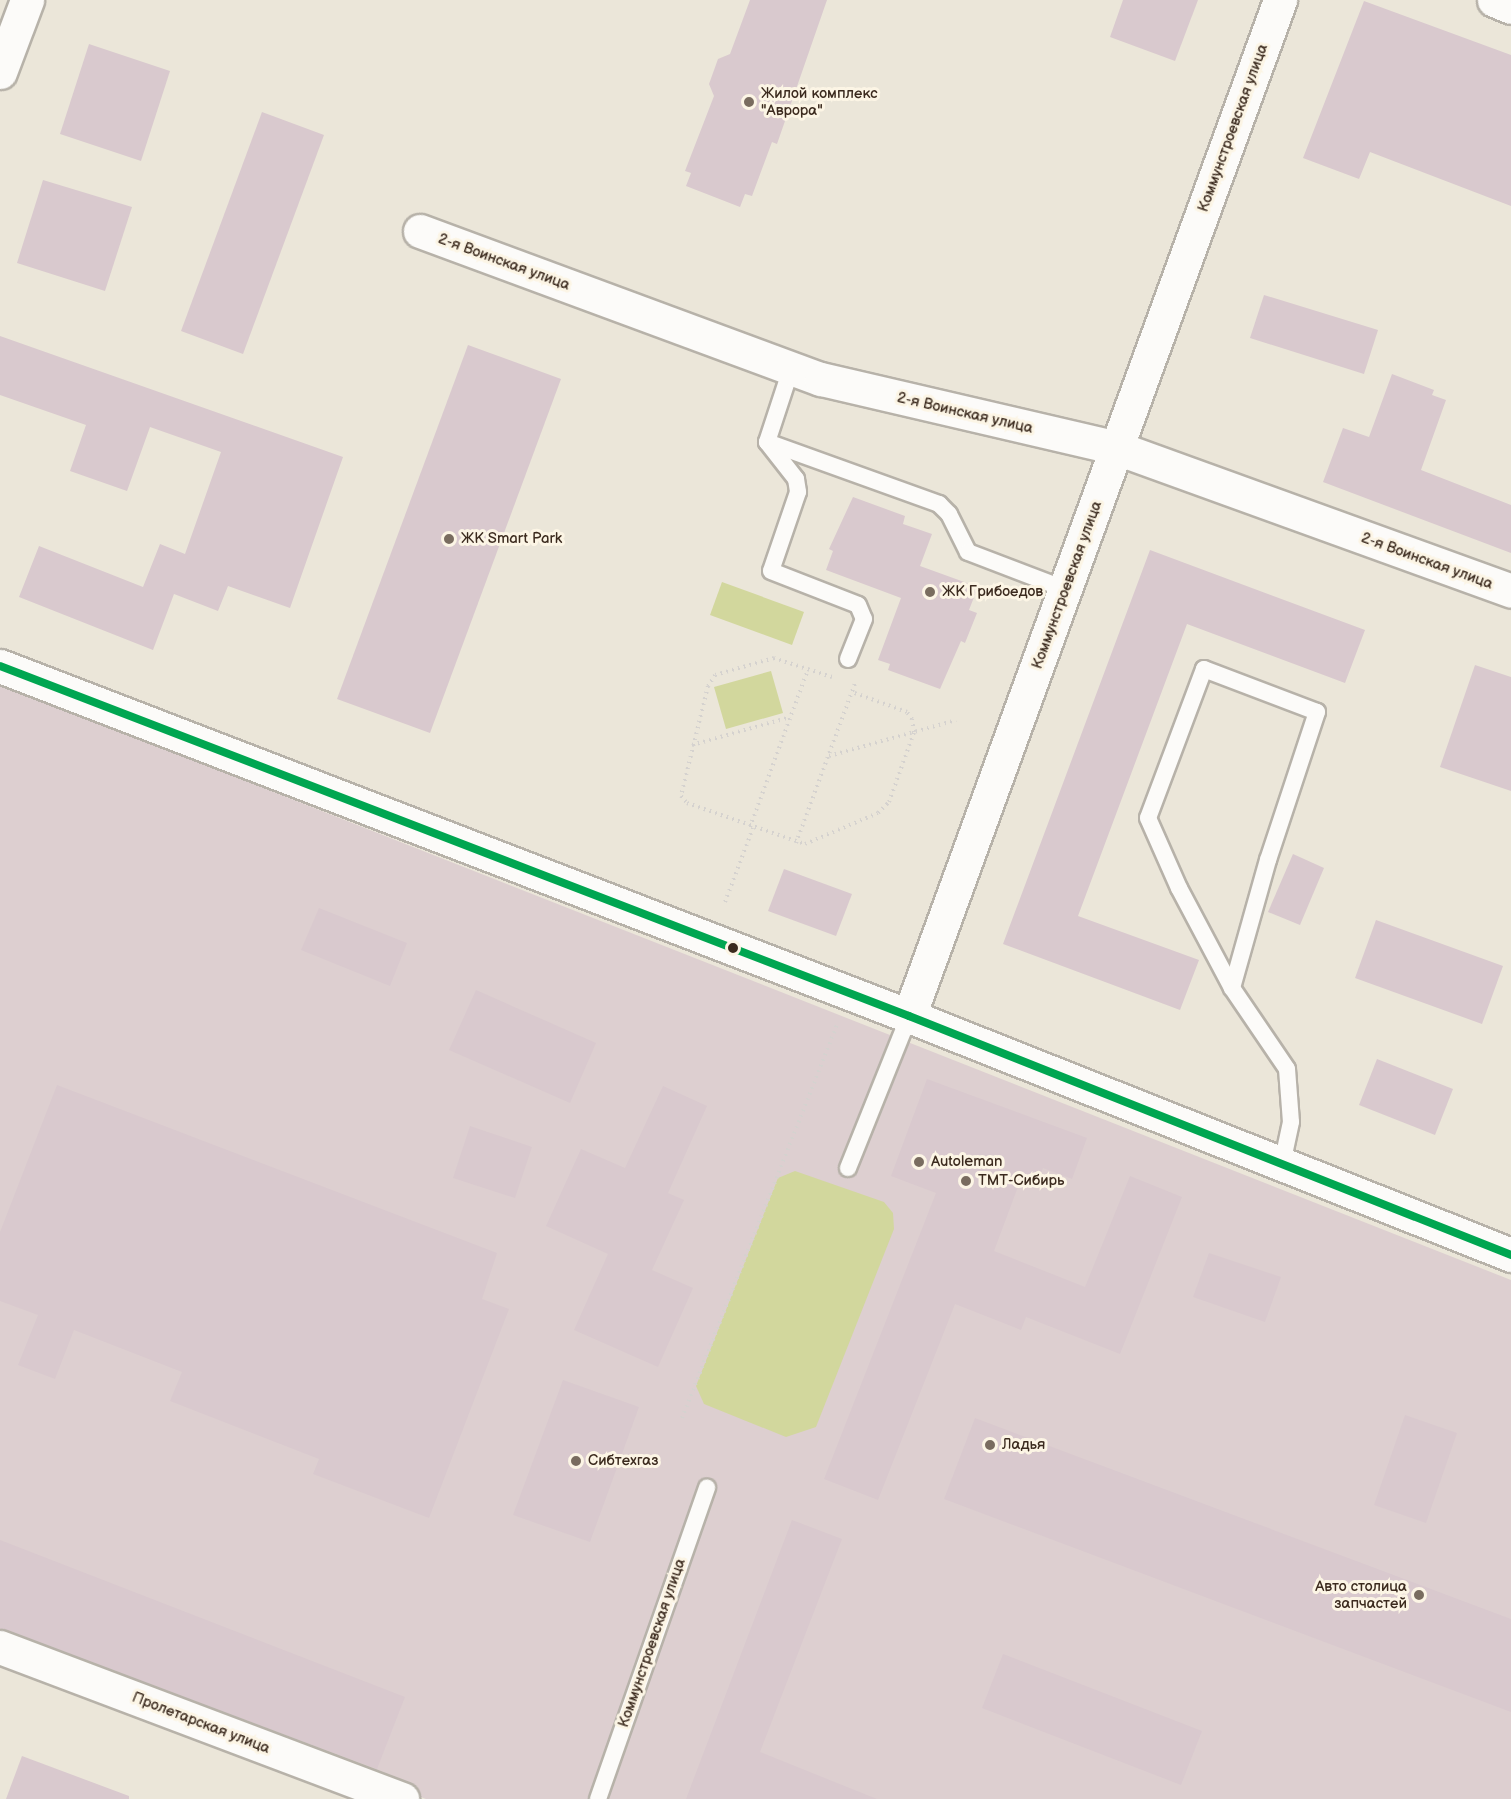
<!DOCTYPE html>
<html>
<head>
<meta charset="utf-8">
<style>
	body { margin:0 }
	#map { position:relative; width:1511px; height:1799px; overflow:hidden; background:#ebe6d9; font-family:"Balsamiq Sans",sans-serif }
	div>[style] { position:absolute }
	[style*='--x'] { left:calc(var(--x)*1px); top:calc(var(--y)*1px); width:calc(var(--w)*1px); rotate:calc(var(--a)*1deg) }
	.industrial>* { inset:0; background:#ddcfd0 }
	.green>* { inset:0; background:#d2d79d }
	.building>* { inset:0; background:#d9c9ce }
	.path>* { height:4px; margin-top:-2px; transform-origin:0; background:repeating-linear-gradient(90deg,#d5d2cf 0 1.5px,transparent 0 6px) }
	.roads { filter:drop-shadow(2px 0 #b7b2a9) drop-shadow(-2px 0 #b7b2a9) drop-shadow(0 2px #b7b2a9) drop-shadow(0 -2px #b7b2a9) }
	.service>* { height:16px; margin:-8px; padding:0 8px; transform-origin:8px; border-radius:8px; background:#fcfbf9 }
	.minor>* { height:33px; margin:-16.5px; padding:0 16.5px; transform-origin:16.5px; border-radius:16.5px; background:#fcfbf9 }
	.tertiary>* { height:33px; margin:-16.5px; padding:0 16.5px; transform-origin:16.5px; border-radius:16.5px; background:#fcfbf9 }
	.bus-1>* { height:8px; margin:-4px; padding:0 4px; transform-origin:4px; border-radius:4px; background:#00a651 }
	.dots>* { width:16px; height:16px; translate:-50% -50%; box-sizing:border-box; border:3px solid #fcf5e5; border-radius:50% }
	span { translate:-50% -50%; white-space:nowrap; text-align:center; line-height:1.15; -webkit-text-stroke:6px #fcf5e5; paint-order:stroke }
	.poi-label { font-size:15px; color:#3b2a1e }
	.left { translate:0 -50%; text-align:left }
	.right { translate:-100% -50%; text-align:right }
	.street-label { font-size:15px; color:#3b2a1e }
</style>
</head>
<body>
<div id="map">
	<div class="industrial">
		<div style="clip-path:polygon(0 684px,1511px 1280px,1511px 1799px,426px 1799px,0 1637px)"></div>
	</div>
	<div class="green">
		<div style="clip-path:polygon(722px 582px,804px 612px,792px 645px,710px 615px)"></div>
		<div style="clip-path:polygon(771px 671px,783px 713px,726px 729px,714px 687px)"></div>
		<div style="clip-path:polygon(795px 1171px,884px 1202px,893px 1213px,894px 1229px,816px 1427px,786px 1437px,704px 1404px,696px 1386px,778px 1178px)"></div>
	</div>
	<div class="building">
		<div style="clip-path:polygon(750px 0,827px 0,777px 144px,772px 142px,752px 196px,745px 194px,740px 207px,686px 186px,691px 173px,685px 171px,714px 96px,709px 84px,718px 59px,730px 54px)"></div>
		<div style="clip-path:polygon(1123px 0,1198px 0,1175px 61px,1110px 37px)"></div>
		<div style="clip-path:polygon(1364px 1px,1511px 55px,1511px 206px,1370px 152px,1359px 179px,1303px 158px)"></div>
		<div style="clip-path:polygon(89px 44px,170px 71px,141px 161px,60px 134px)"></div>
		<div style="clip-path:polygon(262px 112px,324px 135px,243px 354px,181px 331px)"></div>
		<div style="clip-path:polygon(43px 180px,132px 207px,105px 291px,17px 263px)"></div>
		<div style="clip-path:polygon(1264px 295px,1378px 330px,1364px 374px,1250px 338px)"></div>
		<div style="clip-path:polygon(0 336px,343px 457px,290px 608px,228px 586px,218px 611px,174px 594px,153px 650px,19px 597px,39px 546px,143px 587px,160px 544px,185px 554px,221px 452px,150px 427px,127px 491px,70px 471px,86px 425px,0 395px)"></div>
		<div style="clip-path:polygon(468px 345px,561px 379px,430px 733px,337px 699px)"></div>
		<div style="clip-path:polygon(1392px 374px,1434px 390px,1432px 395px,1446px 400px,1421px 470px,1511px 505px,1511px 553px,1323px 482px,1343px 428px,1369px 437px)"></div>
		<div style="clip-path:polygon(853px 497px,905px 516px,903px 524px,932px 534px,920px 566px,978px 587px,969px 610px,977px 613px,965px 643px,961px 641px,940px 689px,888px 670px,890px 664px,878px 660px,901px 598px,826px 570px,833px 551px,829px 549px)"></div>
		<div style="clip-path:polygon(1150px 550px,1365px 630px,1345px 683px,1187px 624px,1078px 916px,1199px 960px,1180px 1010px,1003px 944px)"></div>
		<div style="clip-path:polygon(1475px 665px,1511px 677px,1511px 791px,1440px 767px)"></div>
		<div style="clip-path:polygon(1293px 854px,1324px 868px,1300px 925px,1268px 912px)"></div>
		<div style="clip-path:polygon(784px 869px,852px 894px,836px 936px,768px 911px)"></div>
		<div style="clip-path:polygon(319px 908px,407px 943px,390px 986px,301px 950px)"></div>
		<div style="clip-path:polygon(1376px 920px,1503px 966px,1482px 1024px,1355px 978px)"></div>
		<div style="clip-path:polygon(476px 990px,596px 1043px,570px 1103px,449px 1050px)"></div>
		<div style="clip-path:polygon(1377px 1059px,1453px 1089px,1435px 1135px,1359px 1105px)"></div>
		<div style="clip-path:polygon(927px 1079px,1087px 1138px,1072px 1179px,1043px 1168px,1035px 1189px,1019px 1184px,994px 1251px,1085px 1287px,1130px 1176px,1182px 1197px,1120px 1354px,1026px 1317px,1021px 1330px,955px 1304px,878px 1500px,824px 1479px,936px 1193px,891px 1176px)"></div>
		<div style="clip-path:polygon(57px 1085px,497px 1253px,482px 1299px,509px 1309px,429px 1518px,313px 1474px,319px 1459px,170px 1401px,182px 1372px,74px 1330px,55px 1379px,18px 1365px,38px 1315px,0 1301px,0 1232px)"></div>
		<div style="clip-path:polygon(663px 1086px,707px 1106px,668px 1193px,684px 1200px,652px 1270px,693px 1288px,658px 1367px,574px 1330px,608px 1254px,546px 1226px,581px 1149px,625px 1168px)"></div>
		<div style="clip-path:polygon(470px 1126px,532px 1147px,515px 1198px,453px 1178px)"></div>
		<div style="clip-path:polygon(1209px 1253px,1281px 1277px,1265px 1322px,1193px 1297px)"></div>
		<div style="clip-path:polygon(563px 1380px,639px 1407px,590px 1542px,513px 1515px)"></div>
		<div style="clip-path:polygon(1405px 1415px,1457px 1433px,1426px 1523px,1374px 1505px)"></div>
		<div style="clip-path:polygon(975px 1418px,1511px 1619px,1511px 1712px,944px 1499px)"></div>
		<div style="clip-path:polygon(792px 1520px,842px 1539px,760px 1752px,877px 1799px,686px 1799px)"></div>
		<div style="clip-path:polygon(0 1540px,405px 1697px,377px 1769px,0 1629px)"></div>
		<div style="clip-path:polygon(1003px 1654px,1202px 1731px,1181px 1785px,982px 1708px)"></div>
		<div style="clip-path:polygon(22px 1756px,129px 1796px,129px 1799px,6px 1799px)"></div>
	</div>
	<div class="path">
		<div style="--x:832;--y:677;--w:61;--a:-161.9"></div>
		<div style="--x:774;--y:658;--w:61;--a:163.9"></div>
		<div style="--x:715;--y:675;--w:13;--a:122"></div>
		<div style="--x:708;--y:686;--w:113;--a:103.8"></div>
		<div style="--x:681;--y:796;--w:9;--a:49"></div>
		<div style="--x:687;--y:803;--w:125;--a:19.2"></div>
		<div style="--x:805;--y:844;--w:79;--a:-23"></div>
		<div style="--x:878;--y:813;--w:16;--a:-45"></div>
		<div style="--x:889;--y:802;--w:74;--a:-70.3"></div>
		<div style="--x:914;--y:732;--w:13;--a:-99"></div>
		<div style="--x:912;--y:719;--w:9;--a:-126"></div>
		<div style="--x:907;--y:712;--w:59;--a:-160"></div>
		<div style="--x:692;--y:745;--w:102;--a:-15.9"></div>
		<div style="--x:829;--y:756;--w:132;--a:-15.8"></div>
		<div style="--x:750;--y:827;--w:168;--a:-69.8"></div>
		<div style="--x:796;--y:843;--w:173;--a:-69.7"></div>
		<div style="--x:725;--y:902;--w:79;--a:-69.3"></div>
		<div style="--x:682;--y:1418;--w:426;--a:-68.5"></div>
	</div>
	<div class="roads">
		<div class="service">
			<div style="--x:791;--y:369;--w:77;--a:108.2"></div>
			<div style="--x:767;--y:442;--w:47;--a:51.9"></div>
			<div style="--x:796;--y:479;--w:13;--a:81"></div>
			<div style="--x:798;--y:492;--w:83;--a:108.9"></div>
			<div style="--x:771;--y:571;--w:93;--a:21.3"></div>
			<div style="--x:858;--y:605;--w:15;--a:67"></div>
			<div style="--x:864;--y:619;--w:43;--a:111.8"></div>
			<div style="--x:767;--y:442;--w:183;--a:19.8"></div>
			<div style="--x:939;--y:504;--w:14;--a:45"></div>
			<div style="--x:949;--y:514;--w:42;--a:63.4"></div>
			<div style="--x:968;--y:552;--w:104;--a:20.9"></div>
			<div style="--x:1232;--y:988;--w:133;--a:-74.3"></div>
			<div style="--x:1268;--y:860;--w:156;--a:-71.7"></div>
			<div style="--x:1317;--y:712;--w:121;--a:-159.2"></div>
			<div style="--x:1204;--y:669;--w:159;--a:110.6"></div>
			<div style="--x:1148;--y:818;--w:77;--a:66.1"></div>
			<div style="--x:1179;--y:888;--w:113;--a:62.1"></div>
			<div style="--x:1232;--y:988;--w:98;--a:55.8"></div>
			<div style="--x:1287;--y:1069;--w:53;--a:85.7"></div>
			<div style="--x:1291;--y:1122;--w:43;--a:102.1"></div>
			<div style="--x:848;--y:1168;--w:164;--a:-68.1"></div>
			<div style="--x:598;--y:1799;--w:330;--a:-70.7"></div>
		</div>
		<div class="minor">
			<div style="--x:1494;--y:0;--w:18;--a:22"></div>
			<div style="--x:0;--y:72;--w:77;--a:-69.4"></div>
			<div style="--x:420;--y:231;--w:427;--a:20.3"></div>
			<div style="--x:821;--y:379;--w:304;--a:13.1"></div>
			<div style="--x:1117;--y:448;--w:419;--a:19.9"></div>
			<div style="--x:909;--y:1016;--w:1082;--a:-69.94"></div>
		</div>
		<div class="tertiary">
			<div style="--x:0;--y:666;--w:974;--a:21.06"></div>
			<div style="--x:909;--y:1016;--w:648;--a:21.65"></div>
			<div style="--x:0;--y:1647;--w:430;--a:20.7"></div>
		</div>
	</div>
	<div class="bus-1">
		<div style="--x:0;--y:666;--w:974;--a:21.06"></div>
		<div style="--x:909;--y:1016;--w:648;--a:21.65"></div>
	</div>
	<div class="dots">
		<div style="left:749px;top:102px;background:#796c5f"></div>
		<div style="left:449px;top:539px;background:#796c5f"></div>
		<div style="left:930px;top:592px;background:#796c5f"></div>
		<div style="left:733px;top:948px;background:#3b2a1e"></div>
		<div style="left:919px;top:1162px;background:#796c5f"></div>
		<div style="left:966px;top:1181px;background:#796c5f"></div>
		<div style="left:990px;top:1445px;background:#796c5f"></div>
		<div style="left:576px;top:1461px;background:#796c5f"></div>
		<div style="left:1419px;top:1595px;background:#796c5f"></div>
	</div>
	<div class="poi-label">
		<span class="left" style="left:761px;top:102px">Жилой комплекс<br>"Аврора"</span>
		<span class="left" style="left:461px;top:539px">ЖК Smart Park</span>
		<span class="left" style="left:942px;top:592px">ЖК Грибоедов</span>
		<span class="left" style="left:931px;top:1162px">Autoleman</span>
		<span class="left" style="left:978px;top:1181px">ТМТ-Сибирь</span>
		<span class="left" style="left:1002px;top:1445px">Ладья</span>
		<span class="left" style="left:588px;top:1461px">Сибтехгаз</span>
		<span class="right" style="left:1407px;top:1595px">Авто столица<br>запчастей</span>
	</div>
	<div class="street-label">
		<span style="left:1233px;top:128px;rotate:-70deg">Коммунстроевская улица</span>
		<span style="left:504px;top:262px;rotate:20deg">2-я Воинская улица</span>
		<span style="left:965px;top:413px;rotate:13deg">2-я Воинская улица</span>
		<span style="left:1427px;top:561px;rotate:20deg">2-я Воинская улица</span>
		<span style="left:1067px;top:585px;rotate:-70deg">Коммунстроевская улица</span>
		<span style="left:652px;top:1643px;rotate:-71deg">Коммунстроевская улица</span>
		<span style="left:201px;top:1723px;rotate:21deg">Пролетарская улица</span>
	</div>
</div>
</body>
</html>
